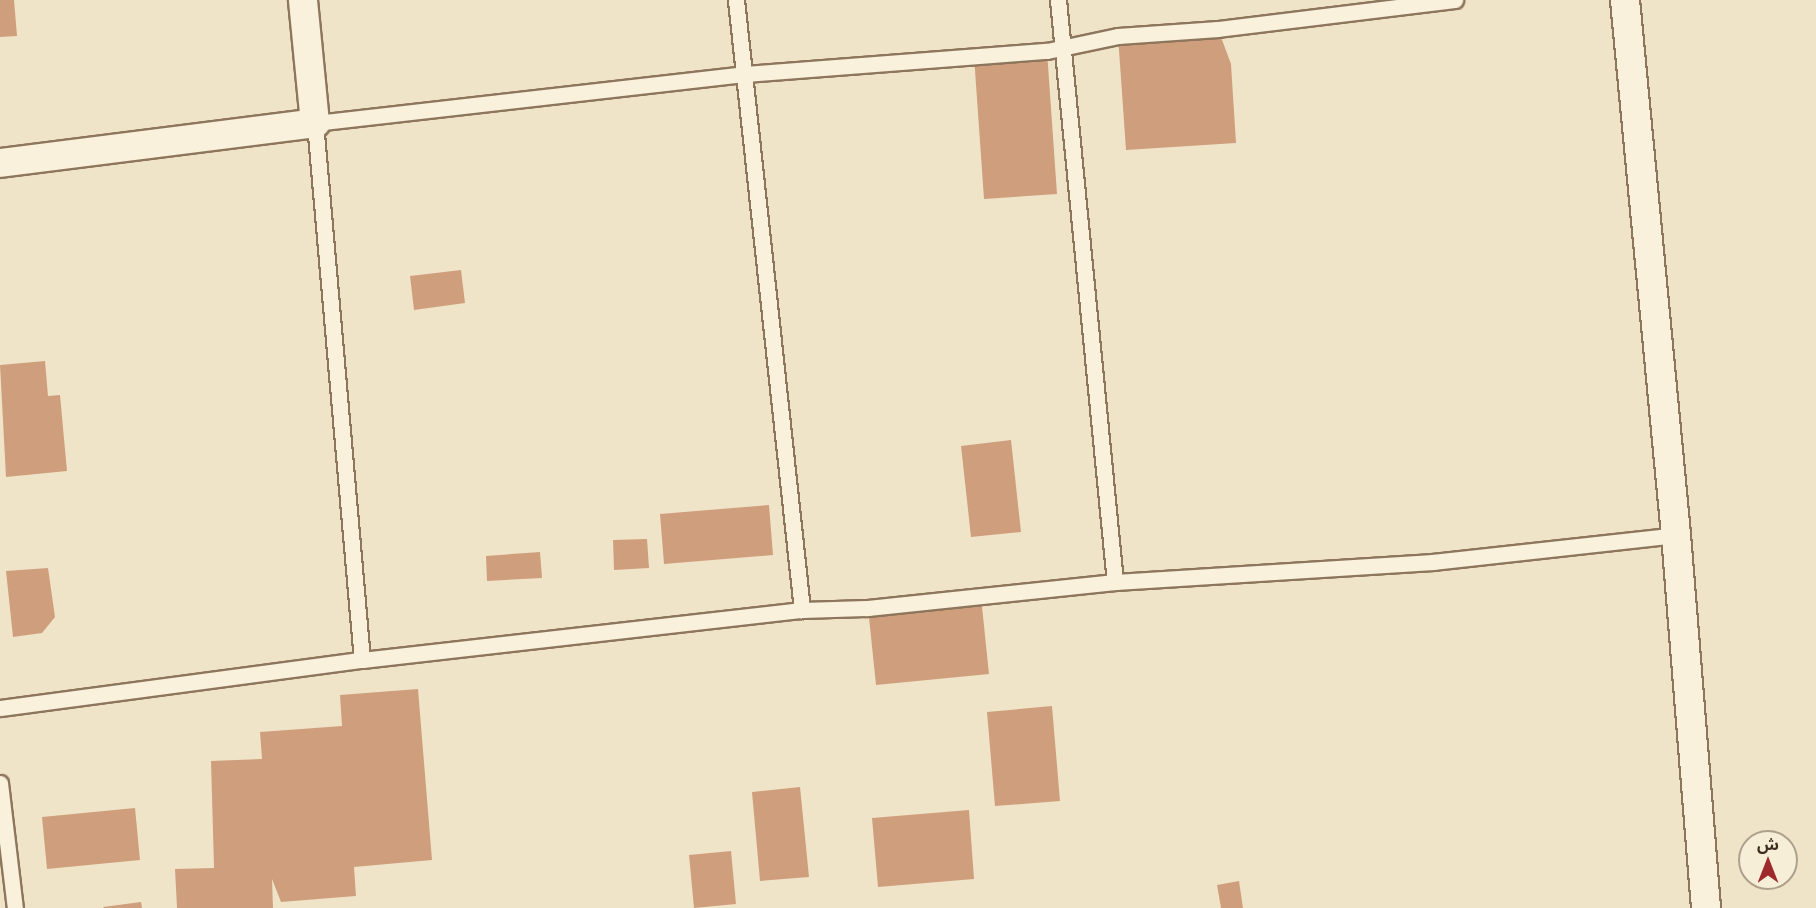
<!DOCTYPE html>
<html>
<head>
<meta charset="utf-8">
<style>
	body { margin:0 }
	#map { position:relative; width:1816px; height:908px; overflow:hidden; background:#f0e4c8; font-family:Lora,"Noto Sans Arabic",serif }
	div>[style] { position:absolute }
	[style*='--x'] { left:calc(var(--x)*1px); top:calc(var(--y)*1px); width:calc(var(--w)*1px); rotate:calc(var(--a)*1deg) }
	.building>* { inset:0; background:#cf9f7d }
	.roads { filter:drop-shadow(2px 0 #8d765c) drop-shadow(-2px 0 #8d765c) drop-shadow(0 2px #8d765c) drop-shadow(0 -2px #8d765c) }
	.lane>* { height:15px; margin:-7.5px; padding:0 7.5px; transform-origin:7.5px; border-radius:7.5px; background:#faf1dc }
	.street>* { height:28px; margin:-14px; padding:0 14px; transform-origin:14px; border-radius:14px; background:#faf1dc }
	span { translate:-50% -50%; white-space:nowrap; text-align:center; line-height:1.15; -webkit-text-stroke:5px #f7eed8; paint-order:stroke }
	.north { position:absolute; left:1738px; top:830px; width:60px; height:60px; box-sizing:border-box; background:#f7eed8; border:2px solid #ada18e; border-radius:50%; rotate:0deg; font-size:16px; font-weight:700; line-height:24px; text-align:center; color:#3d2e20 }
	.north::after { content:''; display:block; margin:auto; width:21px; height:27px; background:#9e2a2b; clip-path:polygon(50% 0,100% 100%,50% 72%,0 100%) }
</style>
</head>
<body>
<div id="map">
	<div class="building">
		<div style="clip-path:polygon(0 0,14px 0,17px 36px,0 37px)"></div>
		<div style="clip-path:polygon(1218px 29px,1231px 64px,1236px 143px,1126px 150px,1118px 36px)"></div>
		<div style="clip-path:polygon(1047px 51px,1057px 194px,984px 199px,974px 56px)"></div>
		<div style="clip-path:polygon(461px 270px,465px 303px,414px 310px,410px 276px)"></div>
		<div style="clip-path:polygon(45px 361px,48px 396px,60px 395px,67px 471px,6px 477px,0 365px)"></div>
		<div style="clip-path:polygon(1011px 440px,1021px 532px,971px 537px,961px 446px)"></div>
		<div style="clip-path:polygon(769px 505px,773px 555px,664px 564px,660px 514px)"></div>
		<div style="clip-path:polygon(647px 539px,649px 568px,614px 570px,613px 540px)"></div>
		<div style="clip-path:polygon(540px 552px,542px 578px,487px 581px,486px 556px)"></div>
		<div style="clip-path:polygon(48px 568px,55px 617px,42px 633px,13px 637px,6px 571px)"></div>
		<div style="clip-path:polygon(981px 597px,989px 674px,876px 685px,868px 608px)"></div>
		<div style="clip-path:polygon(418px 689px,432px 860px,354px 867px,356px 896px,281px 902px,272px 879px,273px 908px,177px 908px,175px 869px,214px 868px,211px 761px,262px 759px,260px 732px,342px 726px,340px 695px)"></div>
		<div style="clip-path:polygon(1052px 706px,1060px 801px,995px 806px,987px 712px)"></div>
		<div style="clip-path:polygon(800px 787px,809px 877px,760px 881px,752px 792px)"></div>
		<div style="clip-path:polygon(135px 808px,140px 860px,47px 869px,42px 817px)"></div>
		<div style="clip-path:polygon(969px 810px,974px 879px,878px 887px,872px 818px)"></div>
		<div style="clip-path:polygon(731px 851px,736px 904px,694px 908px,689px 855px)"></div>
		<div style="clip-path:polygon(1239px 881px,1243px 908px,1221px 908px,1217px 885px)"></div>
		<div style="clip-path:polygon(141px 902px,142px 908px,104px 908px,103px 907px)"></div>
	</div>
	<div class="roads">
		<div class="lane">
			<div style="--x:736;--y:0;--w:614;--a:83.82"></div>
			<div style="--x:1058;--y:0;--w:585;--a:84.41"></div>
			<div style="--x:362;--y:660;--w:539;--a:-95"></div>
			<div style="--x:315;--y:123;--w:433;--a:-6.5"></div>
			<div style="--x:745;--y:74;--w:303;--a:-4.4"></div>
			<div style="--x:1047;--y:51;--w:73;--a:-11.9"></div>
			<div style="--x:1118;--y:36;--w:100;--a:-4"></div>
			<div style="--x:1218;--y:29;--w:239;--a:-7"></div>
			<div style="--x:0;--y:708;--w:365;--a:-7.6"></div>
			<div style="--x:362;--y:660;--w:443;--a:-6.5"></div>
			<div style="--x:802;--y:610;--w:66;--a:-1.7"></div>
			<div style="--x:868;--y:608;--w:248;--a:-6"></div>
			<div style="--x:1115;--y:582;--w:319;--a:-3.6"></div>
			<div style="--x:1433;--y:562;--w:244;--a:-6.3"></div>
			<div style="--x:0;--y:783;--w:126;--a:83.2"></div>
		</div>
		<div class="street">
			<div style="--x:1625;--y:0;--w:537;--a:84.55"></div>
			<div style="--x:1676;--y:535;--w:374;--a:85.4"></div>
			<div style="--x:0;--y:163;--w:318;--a:-7.2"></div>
			<div style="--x:315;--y:123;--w:124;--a:-95.6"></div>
		</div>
	</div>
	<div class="north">ش</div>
</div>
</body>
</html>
